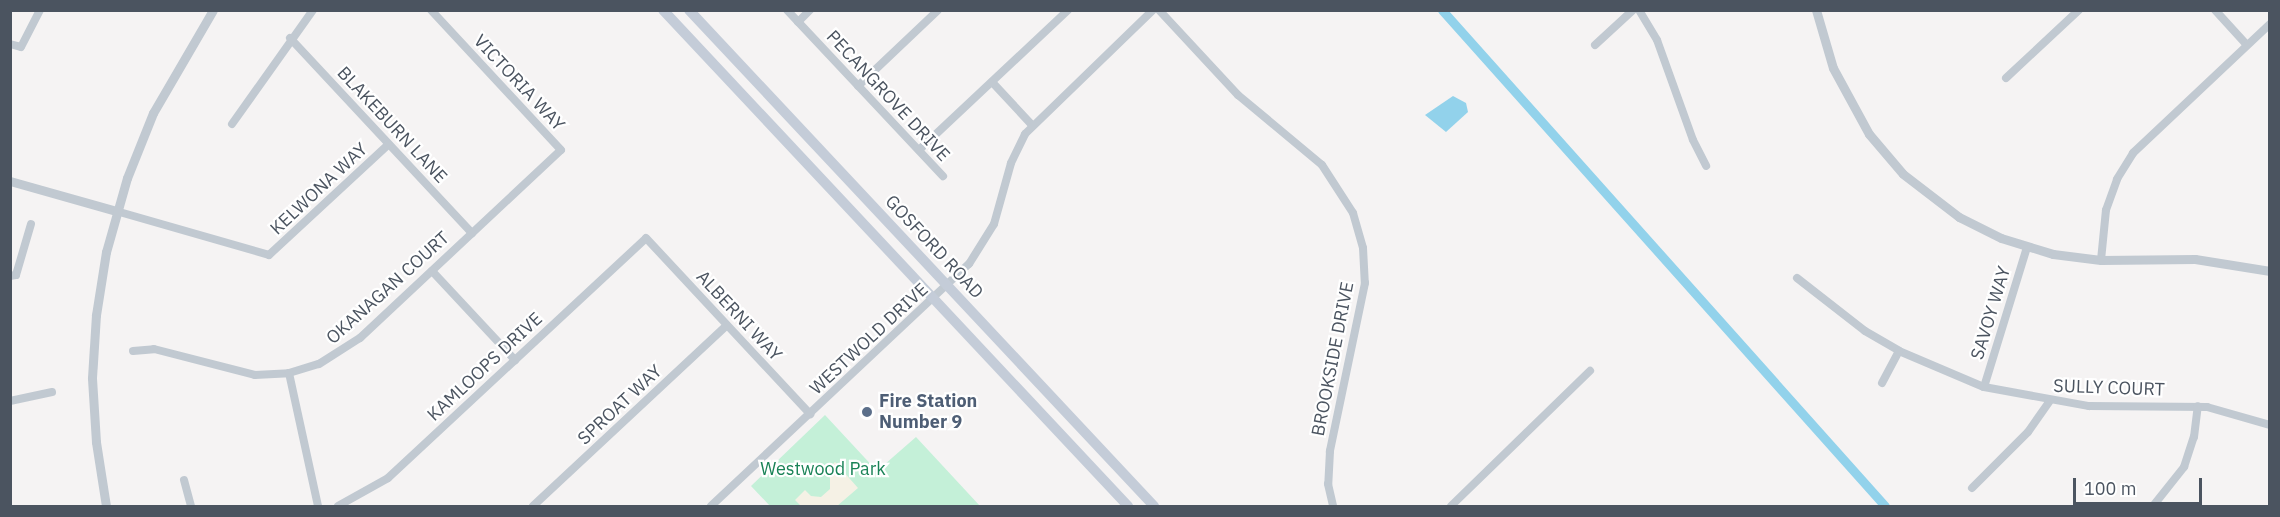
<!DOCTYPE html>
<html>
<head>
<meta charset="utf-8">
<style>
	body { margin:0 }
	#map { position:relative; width:2280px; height:517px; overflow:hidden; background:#f5f3f3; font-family:"IBM Plex Sans",sans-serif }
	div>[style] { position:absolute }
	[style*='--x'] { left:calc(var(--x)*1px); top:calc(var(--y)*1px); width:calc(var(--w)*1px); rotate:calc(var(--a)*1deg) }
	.green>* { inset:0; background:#c4f0d8 }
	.sand>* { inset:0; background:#f5f1e5 }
	.water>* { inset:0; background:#92d2eb }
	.canal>* { height:9px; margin:-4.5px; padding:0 4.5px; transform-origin:4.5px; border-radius:4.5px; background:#92d2eb }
	.minor>* { height:8px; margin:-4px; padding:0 4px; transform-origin:4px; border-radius:4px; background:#c1c9d1 }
	.tertiary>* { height:9px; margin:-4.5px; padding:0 4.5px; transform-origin:4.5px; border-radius:4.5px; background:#c1c9d1 }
	.secondary>* { height:10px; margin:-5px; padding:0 5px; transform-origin:5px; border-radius:5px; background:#c4ccd8 }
	.dots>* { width:16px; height:16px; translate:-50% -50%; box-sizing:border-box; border:3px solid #fff; border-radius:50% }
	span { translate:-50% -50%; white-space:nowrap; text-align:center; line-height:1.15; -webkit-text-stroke:4.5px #fff; paint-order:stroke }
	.street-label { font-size:18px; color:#4b5460 }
	.service-label { font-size:18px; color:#4e5e75; font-weight:700 }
	.left { translate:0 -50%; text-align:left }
	.park-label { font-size:18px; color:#1a8357 }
	.frame { position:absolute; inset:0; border:12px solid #4b5460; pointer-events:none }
	.scale { position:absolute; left:2073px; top:478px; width:129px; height:27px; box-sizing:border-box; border:3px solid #4b5460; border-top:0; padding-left:8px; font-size:18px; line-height:21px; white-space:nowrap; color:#4b5460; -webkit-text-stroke:4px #fff; paint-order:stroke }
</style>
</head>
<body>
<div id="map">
	<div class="green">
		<div style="clip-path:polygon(825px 415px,877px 471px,916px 437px,980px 506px,770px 506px,751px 486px)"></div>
	</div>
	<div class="sand">
		<div style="clip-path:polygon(835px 462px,858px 488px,837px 506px,801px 506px,795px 500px,805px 490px,811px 496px,821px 497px,830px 489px,830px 477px,825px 472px)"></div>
	</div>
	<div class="water">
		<div style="clip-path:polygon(1453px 96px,1466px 103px,1468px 112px,1446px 132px,1425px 115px)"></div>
	</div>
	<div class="canal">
		<div style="--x:1442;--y:10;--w:665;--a:48.23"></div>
	</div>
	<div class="minor">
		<div style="--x:787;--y:10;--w:228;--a:46.8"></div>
		<div style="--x:1159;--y:10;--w:116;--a:47.1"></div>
		<div style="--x:1238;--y:95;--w:109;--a:39.8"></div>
		<div style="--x:1322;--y:165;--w:57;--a:57.1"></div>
		<div style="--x:1353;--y:213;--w:36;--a:74"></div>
		<div style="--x:1363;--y:248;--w:35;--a:87"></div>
		<div style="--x:1365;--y:283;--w:172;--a:101.8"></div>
		<div style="--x:1330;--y:451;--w:33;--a:93"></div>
		<div style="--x:1328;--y:484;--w:23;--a:77"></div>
		<div style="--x:1639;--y:10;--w:35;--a:59"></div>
		<div style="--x:1657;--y:40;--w:106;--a:70.2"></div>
		<div style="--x:1693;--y:140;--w:29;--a:63"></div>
		<div style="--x:2215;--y:10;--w:47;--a:47.6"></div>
		<div style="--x:798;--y:22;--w:17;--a:-45"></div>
		<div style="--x:290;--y:38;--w:267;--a:47"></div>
		<div style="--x:10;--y:44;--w:11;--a:15"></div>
		<div style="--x:21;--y:47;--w:42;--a:-62.8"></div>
		<div style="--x:1595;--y:45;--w:52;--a:-42.6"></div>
		<div style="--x:2006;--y:78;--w:100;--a:-43"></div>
		<div style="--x:992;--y:82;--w:59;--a:47.1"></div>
		<div style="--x:858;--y:86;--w:110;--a:-43.5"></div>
		<div style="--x:232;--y:124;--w:140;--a:-54.6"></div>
		<div style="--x:919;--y:150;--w:204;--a:-43.2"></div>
		<div style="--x:116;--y:211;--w:159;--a:16"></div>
		<div style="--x:269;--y:255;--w:163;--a:-42.8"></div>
		<div style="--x:2101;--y:260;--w:50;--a:-84.3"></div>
		<div style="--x:2106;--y:210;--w:33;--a:-70"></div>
		<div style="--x:2117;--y:179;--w:31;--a:-58"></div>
		<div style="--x:2133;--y:153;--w:188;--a:-43.3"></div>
		<div style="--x:432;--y:271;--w:122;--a:47"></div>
		<div style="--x:10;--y:276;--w:6;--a:-9"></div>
		<div style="--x:16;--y:275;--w:53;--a:-73.6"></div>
		<div style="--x:1797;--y:278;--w:86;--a:37.9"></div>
		<div style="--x:1865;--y:331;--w:39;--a:30"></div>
		<div style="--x:1899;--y:351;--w:92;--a:23"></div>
		<div style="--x:1984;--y:387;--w:107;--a:10.3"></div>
		<div style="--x:2089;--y:406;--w:118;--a:0.5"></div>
		<div style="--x:2207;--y:407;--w:66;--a:15.9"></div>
		<div style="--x:133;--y:351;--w:21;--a:-5"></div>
		<div style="--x:154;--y:349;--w:104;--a:14.4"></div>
		<div style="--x:255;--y:375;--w:34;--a:-3"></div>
		<div style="--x:289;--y:373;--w:31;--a:-17"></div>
		<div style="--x:319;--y:364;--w:49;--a:-32.4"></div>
		<div style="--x:360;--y:338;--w:275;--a:-43.1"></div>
		<div style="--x:561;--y:150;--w:191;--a:-132.9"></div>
		<div style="--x:289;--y:373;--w:136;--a:77.7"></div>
		<div style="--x:1882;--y:383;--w:36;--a:-62"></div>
		<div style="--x:1984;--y:387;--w:146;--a:-72.9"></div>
		<div style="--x:10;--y:401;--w:43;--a:-12.1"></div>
		<div style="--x:184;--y:480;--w:27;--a:75"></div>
		<div style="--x:1972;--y:488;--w:79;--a:-45"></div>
		<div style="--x:2028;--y:432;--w:37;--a:-55"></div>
		<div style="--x:338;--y:506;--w:57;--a:-29.2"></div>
		<div style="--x:388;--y:478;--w:352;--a:-42.9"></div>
		<div style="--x:646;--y:238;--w:241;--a:47"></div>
		<div style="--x:533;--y:506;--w:265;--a:-43"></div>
		<div style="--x:711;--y:506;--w:354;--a:-43.2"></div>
		<div style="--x:969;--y:264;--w:47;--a:-58"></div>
		<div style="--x:994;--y:224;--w:63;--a:-74.4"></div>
		<div style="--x:1011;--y:163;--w:32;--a:-64"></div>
		<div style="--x:1025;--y:134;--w:178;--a:-44.1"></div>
		<div style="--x:1451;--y:506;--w:194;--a:-44.2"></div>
		<div style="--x:2153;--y:506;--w:50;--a:-51.5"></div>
		<div style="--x:2184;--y:467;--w:32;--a:-72"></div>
		<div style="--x:2194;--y:437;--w:31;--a:-83"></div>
	</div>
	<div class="tertiary">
		<div style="--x:1816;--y:10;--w:60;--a:73.7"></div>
		<div style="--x:1833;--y:68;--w:75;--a:61.4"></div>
		<div style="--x:1869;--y:134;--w:52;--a:49.6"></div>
		<div style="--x:1903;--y:174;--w:71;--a:37.5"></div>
		<div style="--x:1959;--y:217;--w:47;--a:26.6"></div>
		<div style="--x:2001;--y:238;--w:54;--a:17.1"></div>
		<div style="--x:2053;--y:254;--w:48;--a:7.1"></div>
		<div style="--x:2101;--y:260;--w:94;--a:-0.6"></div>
		<div style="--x:2195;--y:259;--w:76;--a:9.1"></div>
		<div style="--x:10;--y:181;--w:110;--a:15.8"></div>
		<div style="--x:106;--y:506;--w:65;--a:-98.9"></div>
		<div style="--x:96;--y:442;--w:64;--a:-93.6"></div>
		<div style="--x:92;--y:378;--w:63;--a:-86.4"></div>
		<div style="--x:96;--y:315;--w:64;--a:-81"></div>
		<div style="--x:106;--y:252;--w:77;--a:-74.2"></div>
		<div style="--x:127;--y:178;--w:70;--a:-68.2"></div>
		<div style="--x:153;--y:113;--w:119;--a:-59.8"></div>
	</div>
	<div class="secondary">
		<div style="--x:663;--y:10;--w:680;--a:46.85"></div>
		<div style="--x:689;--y:10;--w:680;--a:46.85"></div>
	</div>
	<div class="dots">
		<div style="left:867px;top:412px;background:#5c6f8a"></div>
	</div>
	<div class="street-label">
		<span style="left:519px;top:83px;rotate:47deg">VICTORIA WAY</span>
		<span style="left:888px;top:96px;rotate:47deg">PECANGROVE DRIVE</span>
		<span style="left:392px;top:125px;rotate:47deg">BLAKEBURN LANE</span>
		<span style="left:319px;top:189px;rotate:-43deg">KELWONA WAY</span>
		<span style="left:934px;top:247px;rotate:47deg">GOSFORD ROAD</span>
		<span style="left:388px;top:288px;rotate:-42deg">OKANAGAN COURT</span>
		<span style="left:1991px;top:313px;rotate:-73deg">SAVOY WAY</span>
		<span style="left:739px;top:316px;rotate:47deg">ALBERNI WAY</span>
		<span style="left:869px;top:339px;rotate:-43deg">WESTWOLD DRIVE</span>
		<span style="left:1333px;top:359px;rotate:-79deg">BROOKSIDE DRIVE</span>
		<span style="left:485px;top:367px;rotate:-43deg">KAMLOOPS DRIVE</span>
		<span style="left:2109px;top:388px;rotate:2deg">SULLY COURT</span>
		<span style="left:620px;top:405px;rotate:-43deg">SPROAT WAY</span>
	</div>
	<div class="service-label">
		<span class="left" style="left:879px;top:412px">Fire Station<br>Number 9</span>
	</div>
	<div class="park-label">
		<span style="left:823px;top:469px">Westwood Park</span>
	</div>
	<div class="frame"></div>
	<div class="scale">100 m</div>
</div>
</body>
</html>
